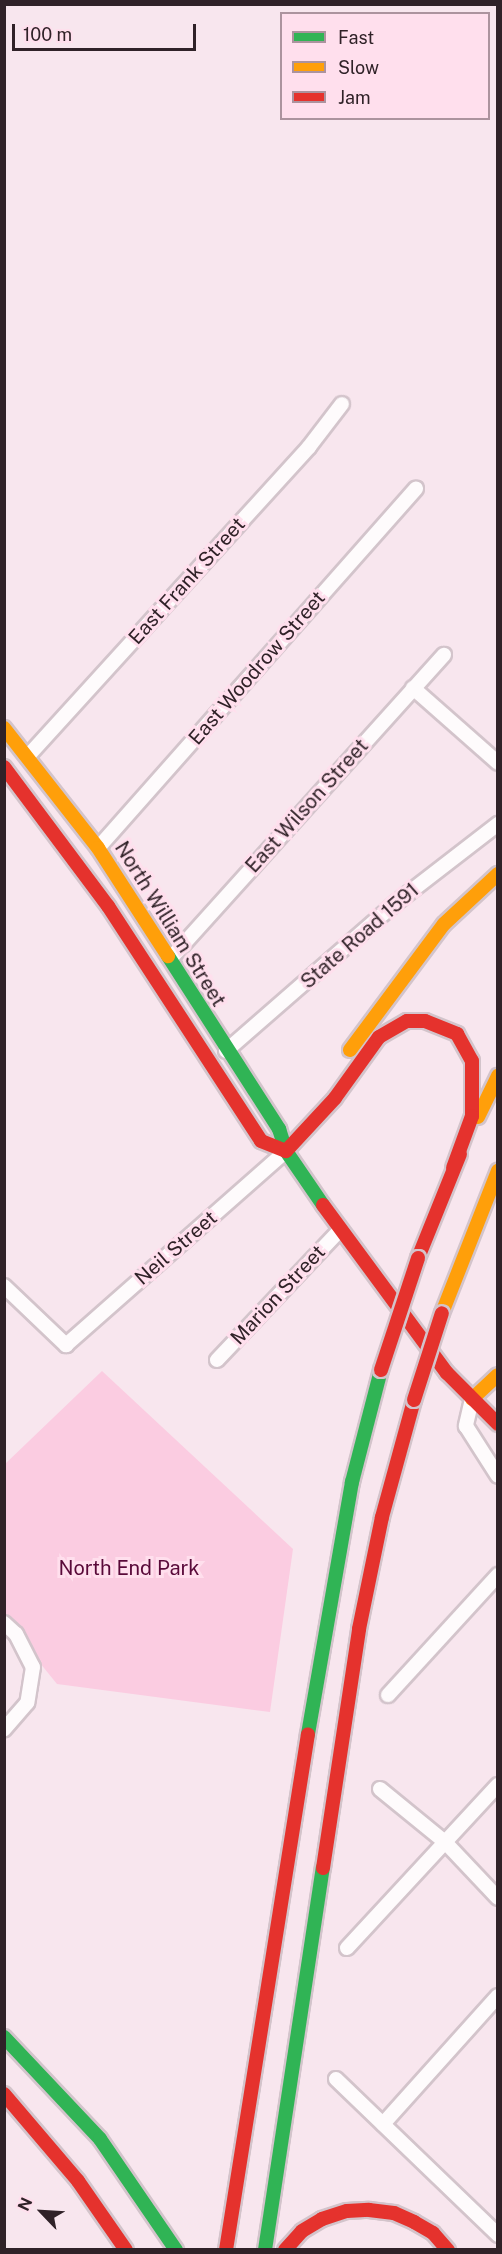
<!DOCTYPE html>
<html>
<head>
<meta charset="utf-8">
<style>
	body { margin:0 }
	#map { position:relative; width:502px; height:2254px; overflow:hidden; background:#f8e6ee; font-family:"Public Sans",sans-serif }
	div>[style] { position:absolute }
	[style*='--x'] { left:calc(var(--x)*1px); top:calc(var(--y)*1px); width:calc(var(--w)*1px); rotate:calc(var(--a)*1deg) }
	.green>* { inset:0; background:#fbcce1 }
	.roads { filter:drop-shadow(2px 0 #d3c4cb) drop-shadow(-2px 0 #d3c4cb) drop-shadow(0 2px #d3c4cb) drop-shadow(0 -2px #d3c4cb) }
	.street>* { height:14px; margin:-7px; padding:0 7px; transform-origin:7px; border-radius:7px; background:#fefbfc }
	.fast>* { height:14px; margin:-7px; padding:0 7px; transform-origin:7px; border-radius:7px; background:#30b455 }
	.slow>* { height:14px; margin:-7px; padding:0 7px; transform-origin:7px; border-radius:7px; background:#ff9f0a }
	.jam>* { height:14px; margin:-7px; padding:0 7px; transform-origin:7px; border-radius:7px; background:#e5322d }
	.bridges { filter:drop-shadow(2px 0 #d3c4cb) drop-shadow(-2px 0 #d3c4cb) drop-shadow(0 2px #d3c4cb) drop-shadow(0 -2px #d3c4cb) }
	.jam-bridge>* { height:14px; margin:-7px; padding:0 7px; transform-origin:7px; border-radius:7px; background:#e5322d }
	span { translate:-50% -50%; white-space:nowrap; text-align:center; line-height:1.15; -webkit-text-stroke:6px #ffdfed; paint-order:stroke }
	.street-label { font-size:20px; color:#302228 }
	.park-label { font-size:20px; color:#590939 }
	.frame { position:absolute; inset:0; border:6px solid #302228; pointer-events:none }
	.legend { position:absolute; left:280px; top:12px; width:210px; height:108px; box-sizing:border-box; background:#ffdfed; border:2px solid #ac939e; margin:0; padding:8px 10px; list-style:none; font-size:18px; color:#302228 }
	.legend li { display:flex; align-items:center; gap:12px; height:30px }
	.legend b { width:30px; border:2px solid #ac939e }
	.north { position:absolute; left:12px; top:2182px; width:60px; height:60px; -webkit-text-stroke:4px #ffdfed; paint-order:stroke; rotate:295deg; font-size:16px; font-weight:700; line-height:24px; text-align:center; color:#302228 }
	.north::after { content:''; display:block; margin:auto; width:21px; height:27px; background:#302228; clip-path:polygon(50% 0,100% 100%,50% 72%,0 100%) }
	.scale { position:absolute; left:12px; top:24px; width:184px; height:27px; box-sizing:border-box; border:3px solid #302228; border-top:0; padding-left:8px; font-size:18px; line-height:21px; white-space:nowrap; color:#302228; -webkit-text-stroke:4px #ffdfed; paint-order:stroke }
</style>
</head>
<body>
<div id="map">
	<div class="green">
		<div style="clip-path:polygon(102px 1371px,293px 1549px,270px 1712px,57px 1684px,5px 1620px,5px 1464px)"></div>
	</div>
	<div class="roads">
		<div class="street">
			<div style="--x:413;--y:688;--w:113;--a:41.4"></div>
			<div style="--x:28;--y:756;--w:418;--a:-47.7"></div>
			<div style="--x:309;--y:447;--w:54;--a:-52.5"></div>
			<div style="--x:98;--y:848;--w:480;--a:-48.5"></div>
			<div style="--x:171;--y:958;--w:408;--a:-48"></div>
			<div style="--x:226;--y:1051;--w:227;--a:-41.1"></div>
			<div style="--x:397;--y:902;--w:128;--a:-37.7"></div>
			<div style="--x:4;--y:1286;--w:86;--a:43.6"></div>
			<div style="--x:66;--y:1345;--w:293;--a:-41.4"></div>
			<div style="--x:217;--y:1360;--w:179;--a:-46.6"></div>
			<div style="--x:472;--y:1399;--w:28;--a:103"></div>
			<div style="--x:466;--y:1426;--w:59;--a:57.4"></div>
			<div style="--x:4;--y:1623;--w:16;--a:43"></div>
			<div style="--x:16;--y:1634;--w:37;--a:63"></div>
			<div style="--x:33;--y:1667;--w:36;--a:99"></div>
			<div style="--x:27;--y:1703;--w:35;--a:131"></div>
			<div style="--x:388;--y:1695;--w:163;--a:-47.5"></div>
			<div style="--x:380;--y:1789;--w:84;--a:39.2"></div>
			<div style="--x:445;--y:1842;--w:77;--a:46.6"></div>
			<div style="--x:347;--y:1948;--w:222;--a:-47.2"></div>
			<div style="--x:336;--y:2079;--w:225;--a:43.9"></div>
			<div style="--x:383;--y:2124;--w:172;--a:-48.1"></div>
		</div>
		<div class="fast">
			<div style="--x:168;--y:956;--w:206;--a:57.3"></div>
			<div style="--x:279;--y:1129;--w:23;--a:72"></div>
			<div style="--x:286;--y:1151;--w:65;--a:55.6"></div>
			<div style="--x:308;--y:1734;--w:256;--a:-80.1"></div>
			<div style="--x:352;--y:1482;--w:116;--a:-75.5"></div>
			<div style="--x:4;--y:2037;--w:140;--a:46.7"></div>
			<div style="--x:100;--y:2139;--w:135;--a:55.6"></div>
			<div style="--x:265;--y:2250;--w:386;--a:-81.4"></div>
		</div>
		<div class="slow">
			<div style="--x:4;--y:728;--w:152;--a:51.9"></div>
			<div style="--x:98;--y:848;--w:129;--a:57.1"></div>
			<div style="--x:350;--y:1050;--w:157;--a:-53.3"></div>
			<div style="--x:444;--y:924;--w:74;--a:-42.8"></div>
			<div style="--x:478;--y:1117;--w:46;--a:-64"></div>
			<div style="--x:442;--y:1313;--w:153;--a:-68.5"></div>
			<div style="--x:472;--y:1399;--w:35;--a:-43"></div>
		</div>
		<div class="jam">
			<div style="--x:4;--y:767;--w:174;--a:53.2"></div>
			<div style="--x:108;--y:906;--w:280;--a:56.9"></div>
			<div style="--x:261;--y:1141;--w:27;--a:22"></div>
			<div style="--x:286;--y:1151;--w:72;--a:-47.2"></div>
			<div style="--x:335;--y:1098;--w:75;--a:-54.2"></div>
			<div style="--x:379;--y:1037;--w:32;--a:-30"></div>
			<div style="--x:407;--y:1021;--w:18;--a:0"></div>
			<div style="--x:425;--y:1021;--w:35;--a:22"></div>
			<div style="--x:457;--y:1034;--w:31;--a:61"></div>
			<div style="--x:472;--y:1061;--w:55;--a:90"></div>
			<div style="--x:472;--y:1116;--w:55;--a:110.1"></div>
			<div style="--x:323;--y:1205;--w:209;--a:53.6"></div>
			<div style="--x:447;--y:1373;--w:72;--a:45"></div>
			<div style="--x:418;--y:1258;--w:112;--a:-68"></div>
			<div style="--x:323;--y:1868;--w:242;--a:-81.4"></div>
			<div style="--x:359;--y:1629;--w:114;--a:-78.4"></div>
			<div style="--x:382;--y:1517;--w:121;--a:-74.7"></div>
			<div style="--x:4;--y:2094;--w:114;--a:49.6"></div>
			<div style="--x:78;--y:2181;--w:84;--a:55.2"></div>
			<div style="--x:226;--y:2250;--w:522;--a:-80.97"></div>
			<div style="--x:285;--y:2250;--w:25;--a:-48"></div>
			<div style="--x:302;--y:2231;--w:23;--a:-31"></div>
			<div style="--x:322;--y:2219;--w:26;--a:-18"></div>
			<div style="--x:347;--y:2211;--w:22;--a:-3"></div>
			<div style="--x:369;--y:2210;--w:25;--a:7"></div>
			<div style="--x:394;--y:2213;--w:22;--a:24"></div>
			<div style="--x:414;--y:2222;--w:22;--a:30"></div>
			<div style="--x:433;--y:2233;--w:23;--a:49"></div>
		</div>
	</div>
	<div class="bridges">
		<div class="jam-bridge">
			<div style="--x:381;--y:1370;--w:118;--a:-71.7"></div>
			<div style="--x:414;--y:1400;--w:91;--a:-72.2"></div>
		</div>
	</div>
	<div class="street-label">
		<span style="left:187px;top:581px;rotate:-48deg">East Frank Street</span>
		<span style="left:257px;top:668px;rotate:-49deg">East Woodrow Street</span>
		<span style="left:307px;top:806px;rotate:-48deg">East Wilson Street</span>
		<span style="left:170px;top:924px;rotate:58deg">North William Street</span>
		<span style="left:360px;top:936px;rotate:-41deg">State Road 1591</span>
		<span style="left:176px;top:1248px;rotate:-41deg">Neil Street</span>
		<span style="left:278px;top:1295px;rotate:-47deg">Marion Street</span>
	</div>
	<div class="park-label">
		<span style="left:129px;top:1568px">North End Park</span>
	</div>
	<div class="frame"></div>
	<ul class="legend">
	<li><b style="height:8px;background:#30b455"></b>Fast</li>
	<li><b style="height:8px;background:#ff9f0a"></b>Slow</li>
	<li><b style="height:8px;background:#e5322d"></b>Jam</li>
	</ul>
	<div class="north">N</div>
	<div class="scale">100 m</div>
</div>
</body>
</html>
